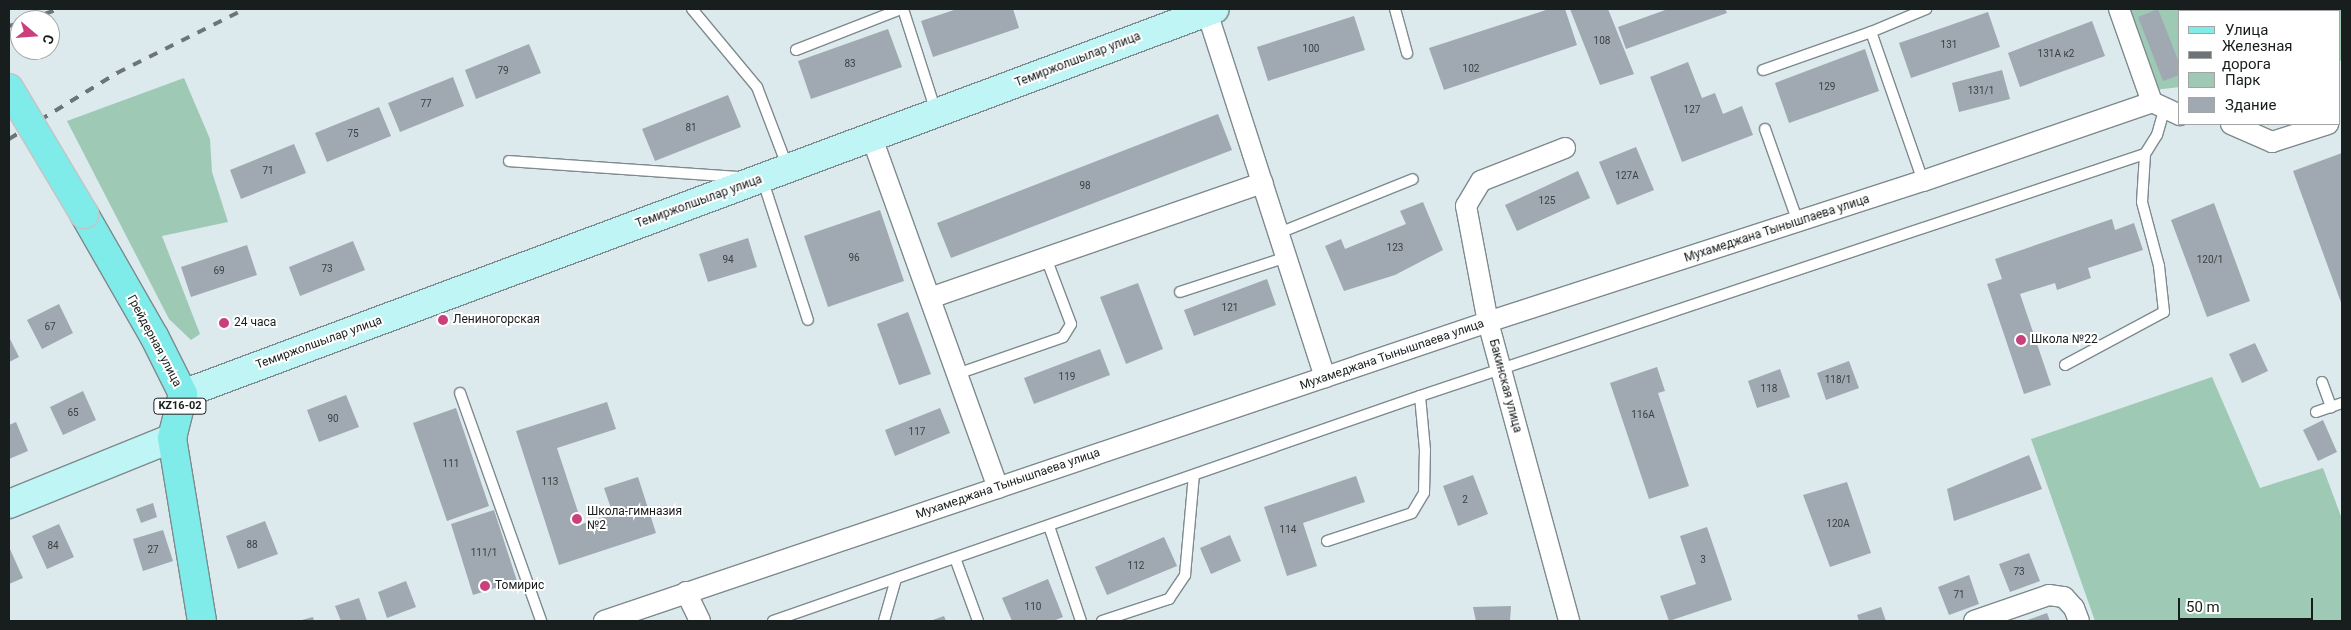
<!DOCTYPE html>
<html>
<head>
<meta charset="utf-8">
<style>
	body { margin:0 }
	#map { position:relative; width:2351px; height:630px; overflow:hidden; background:#dce9ed; font-family:Roboto,sans-serif }
	div>[style] { position:absolute }
	[style*='--x'] { left:calc(var(--x)*1px); top:calc(var(--y)*1px); width:calc(var(--w)*1px); rotate:calc(var(--a)*1deg) }
	.green>* { inset:0; background:#9ec9b4 }
	.building>* { inset:0; background:#a0a9b1 }
	.roads { filter:drop-shadow(1px 0 #7e8a8e) drop-shadow(-1px 0 #7e8a8e) drop-shadow(0 1px #7e8a8e) drop-shadow(0 -1px #7e8a8e) }
	.lane>* { height:10px; margin:-5px; padding:0 5px; transform-origin:5px; border-radius:5px; background:#fff }
	.street>* { height:20px; margin:-10px; padding:0 10px; transform-origin:10px; border-radius:10px; background:#fff }
	.secondary>* { height:28px; margin:-14px; padding:0 14px; transform-origin:14px; border-radius:14px; background:#bff5f4 }
	.primary>* { height:28px; margin:-14px; padding:0 14px; transform-origin:14px; border-radius:14px; background:#80ece9 }
	.rail>* { height:4px; margin-top:-2px; transform-origin:0; background:repeating-linear-gradient(90deg,#6c7477 0 9px,transparent 0 18px) }
	.bridges { filter:drop-shadow(1px 0 #c3c4c4) drop-shadow(-1px 0 #c3c4c4) drop-shadow(0 1px #c3c4c4) drop-shadow(0 -1px #c3c4c4) }
	.primary-bridge>* { height:28px; margin:-14px; padding:0 14px; transform-origin:14px; border-radius:14px; background:#80ece9 }
	.dots>* { width:14px; height:14px; translate:-50% -50%; box-sizing:border-box; border:2px solid #fff; border-radius:50% }
	span { translate:-50% -50%; white-space:nowrap; text-align:center; line-height:1.15; -webkit-text-stroke:4px #fff; paint-order:stroke }
	.number-label { font-size:10px; color:#3a4043 }
	.number-label span { -webkit-text-stroke-width:0 }
	.shield-label span { padding:1px 4px; background:#fff; border:1px solid; border-radius:4px; -webkit-text-stroke-width:0 }
	.shield-label { font-size:11px; color:#181d1e; font-weight:700 }
	.street-label { font-size:12px; color:#181d1e }
	.poi-label { font-size:12px; color:#181d1e }
	.left { translate:0 -50%; text-align:left }
	.frame { position:absolute; inset:0; border:10px solid #181d1e; pointer-events:none }
	.legend { position:absolute; left:2178px; top:10px; width:162px; height:115px; box-sizing:border-box; background:#fff; border:1px solid #a3a5a5; margin:0; padding:6px 9px; list-style:none; font-size:15px; color:#181d1e }
	.legend li { display:flex; align-items:center; gap:10px; height:25px }
	.legend b { width:25px; border:1px solid #a3a5a5 }
	.north { position:absolute; left:10px; top:10px; width:50px; height:50px; box-sizing:border-box; background:#fff; border:1px solid #a3a5a5; border-radius:50%; rotate:108deg; font-size:14px; font-weight:700; line-height:20px; text-align:center; color:#181d1e }
	.north::after { content:''; display:block; margin:auto; width:18px; height:22px; background:#c9407c; clip-path:polygon(50% 0,100% 100%,50% 72%,0 100%) }
	.scale { position:absolute; left:2178px; top:598px; width:135px; height:22px; box-sizing:border-box; border:2px solid #181d1e; border-top:0; padding-left:6px; font-size:15px; line-height:18px; white-space:nowrap; color:#181d1e; -webkit-text-stroke:4px #fff; paint-order:stroke }
</style>
</head>
<body>
<div id="map">
	<div class="green">
		<div style="clip-path:polygon(2127px 9px,2342px 9px,2342px 60px,2340px 61px,2340px 11px,2180px 11px,2180px 87px,2154px 90px)"></div>
		<div style="clip-path:polygon(184px 78px,210px 139px,212px 172px,228px 222px,162px 236px,200px 334px,191px 340px,169px 319px,67px 121px)"></div>
		<div style="clip-path:polygon(2212px 377px,2260px 488px,2323px 468px,2342px 519px,2342px 621px,2095px 621px,2031px 439px)"></div>
	</div>
	<div class="building">
		<div style="clip-path:polygon(957px 9px,1013px 9px,1019px 28px,933px 57px,921px 21px)"></div>
		<div style="clip-path:polygon(1549px 9px,1565px 9px,1577px 45px,1444px 90px,1429px 48px)"></div>
		<div style="clip-path:polygon(1570px 9px,1608px 9px,1634px 74px,1600px 85px)"></div>
		<div style="clip-path:polygon(1668px 9px,1725px 9px,1727px 13px,1626px 49px,1618px 27px)"></div>
		<div style="clip-path:polygon(2158px 9px,2180px 65px,2180px 75px,2163px 81px,2138px 17px)"></div>
		<div style="clip-path:polygon(1988px 12px,2000px 47px,1911px 78px,1899px 43px)"></div>
		<div style="clip-path:polygon(1354px 16px,1365px 50px,1268px 81px,1257px 47px)"></div>
		<div style="clip-path:polygon(2092px 21px,2105px 56px,2020px 87px,2008px 53px)"></div>
		<div style="clip-path:polygon(888px 29px,902px 67px,811px 99px,798px 61px)"></div>
		<div style="clip-path:polygon(529px 44px,541px 73px,476px 99px,465px 70px)"></div>
		<div style="clip-path:polygon(1865px 49px,1879px 91px,1789px 123px,1775px 83px)"></div>
		<div style="clip-path:polygon(1688px 62px,1702px 98px,1715px 93px,1723px 114px,1742px 106px,1753px 135px,1682px 162px,1650px 77px)"></div>
		<div style="clip-path:polygon(2002px 70px,2010px 99px,1959px 112px,1952px 83px)"></div>
		<div style="clip-path:polygon(453px 77px,464px 106px,400px 132px,388px 103px)"></div>
		<div style="clip-path:polygon(728px 95px,741px 127px,655px 161px,642px 129px)"></div>
		<div style="clip-path:polygon(379px 107px,391px 136px,327px 162px,315px 133px)"></div>
		<div style="clip-path:polygon(1218px 114px,1232px 150px,951px 258px,937px 223px)"></div>
		<div style="clip-path:polygon(294px 144px,306px 173px,241px 199px,230px 170px)"></div>
		<div style="clip-path:polygon(1636px 147px,1654px 190px,1617px 205px,1599px 162px)"></div>
		<div style="clip-path:polygon(2342px 153px,2342px 305px,2293px 171px)"></div>
		<div style="clip-path:polygon(1578px 171px,1590px 198px,1517px 231px,1505px 205px)"></div>
		<div style="clip-path:polygon(1423px 202px,1443px 250px,1395px 275px,1344px 291px,1325px 246px,1341px 239px,1345px 249px,1406px 224px,1400px 211px)"></div>
		<div style="clip-path:polygon(2214px 203px,2250px 301px,2207px 317px,2171px 220px)"></div>
		<div style="clip-path:polygon(880px 210px,904px 281px,828px 307px,804px 236px)"></div>
		<div style="clip-path:polygon(2112px 219px,2115px 230px,2134px 223px,2143px 250px,2088px 268px,2091px 278px,2057px 290px,2055px 283px,2020px 294px,2051px 385px,2024px 394px,1987px 284px,2002px 279px,1995px 259px)"></div>
		<div style="clip-path:polygon(748px 238px,757px 267px,708px 282px,699px 254px)"></div>
		<div style="clip-path:polygon(353px 241px,365px 270px,300px 296px,289px 267px)"></div>
		<div style="clip-path:polygon(247px 245px,257px 275px,191px 297px,181px 267px)"></div>
		<div style="clip-path:polygon(1267px 279px,1276px 305px,1194px 336px,1184px 310px)"></div>
		<div style="clip-path:polygon(1138px 283px,1163px 349px,1126px 364px,1100px 297px)"></div>
		<div style="clip-path:polygon(59px 304px,73px 333px,42px 349px,27px 320px)"></div>
		<div style="clip-path:polygon(908px 312px,931px 374px,899px 385px,877px 324px)"></div>
		<div style="clip-path:polygon(9px 337px,19px 357px,9px 362px)"></div>
		<div style="clip-path:polygon(2255px 343px,2268px 371px,2242px 383px,2229px 354px)"></div>
		<div style="clip-path:polygon(1100px 349px,1110px 375px,1034px 404px,1024px 378px)"></div>
		<div style="clip-path:polygon(1849px 361px,1859px 388px,1826px 400px,1817px 373px)"></div>
		<div style="clip-path:polygon(1657px 367px,1665px 391px,1658px 393px,1689px 486px,1649px 499px,1610px 383px)"></div>
		<div style="clip-path:polygon(1780px 369px,1790px 397px,1757px 408px,1748px 381px)"></div>
		<div style="clip-path:polygon(83px 391px,96px 420px,63px 435px,50px 407px)"></div>
		<div style="clip-path:polygon(346px 395px,359px 427px,319px 442px,307px 410px)"></div>
		<div style="clip-path:polygon(607px 402px,616px 429px,557px 448px,582px 524px,613px 514px,604px 488px,638px 477px,656px 533px,559px 565px,516px 431px)"></div>
		<div style="clip-path:polygon(456px 408px,489px 506px,447px 521px,413px 423px)"></div>
		<div style="clip-path:polygon(940px 408px,950px 433px,895px 456px,885px 430px)"></div>
		<div style="clip-path:polygon(2323px 420px,2337px 452px,2318px 461px,2303px 430px)"></div>
		<div style="clip-path:polygon(16px 422px,28px 451px,9px 459px,9px 425px)"></div>
		<div style="clip-path:polygon(2029px 455px,2042px 489px,1954px 521px,1947px 489px)"></div>
		<div style="clip-path:polygon(1473px 475px,1488px 514px,1458px 526px,1443px 486px)"></div>
		<div style="clip-path:polygon(1356px 476px,1365px 502px,1303px 523px,1317px 566px,1287px 576px,1264px 507px)"></div>
		<div style="clip-path:polygon(1847px 482px,1871px 553px,1830px 567px,1803px 495px)"></div>
		<div style="clip-path:polygon(153px 503px,157px 517px,141px 523px,136px 509px)"></div>
		<div style="clip-path:polygon(494px 510px,517px 581px,473px 595px,451px 524px)"></div>
		<div style="clip-path:polygon(265px 521px,278px 554px,238px 569px,226px 536px)"></div>
		<div style="clip-path:polygon(59px 524px,74px 557px,47px 569px,32px 536px)"></div>
		<div style="clip-path:polygon(1707px 527px,1732px 600px,1669px 621px,1660px 596px,1696px 584px,1680px 536px)"></div>
		<div style="clip-path:polygon(163px 530px,173px 561px,143px 571px,133px 539px)"></div>
		<div style="clip-path:polygon(1230px 535px,1241px 561px,1211px 574px,1200px 548px)"></div>
		<div style="clip-path:polygon(1164px 537px,1177px 566px,1107px 595px,1095px 567px)"></div>
		<div style="clip-path:polygon(9px 547px,23px 578px,9px 584px)"></div>
		<div style="clip-path:polygon(2029px 553px,2040px 581px,2010px 592px,1999px 564px)"></div>
		<div style="clip-path:polygon(1969px 575px,1979px 604px,1949px 615px,1938px 587px)"></div>
		<div style="clip-path:polygon(1048px 579px,1063px 617px,1053px 621px,1012px 621px,1002px 598px)"></div>
		<div style="clip-path:polygon(406px 581px,416px 607px,387px 618px,378px 592px)"></div>
		<div style="clip-path:polygon(359px 598px,367px 621px,341px 621px,335px 606px)"></div>
		<div style="clip-path:polygon(1511px 606px,1510px 621px,1476px 621px,1473px 607px)"></div>
		<div style="clip-path:polygon(1881px 607px,1886px 621px,1859px 621px,1857px 615px)"></div>
		<div style="clip-path:polygon(2047px 613px,2050px 621px,2025px 621px)"></div>
		<div style="clip-path:polygon(944px 616px,946px 621px,930px 621px)"></div>
		<div style="clip-path:polygon(313px 617px,314px 621px,298px 621px)"></div>
	</div>
	<div class="roads">
		<div class="lane">
			<div style="--x:692;--y:9;--w:102;--a:50.2"></div>
			<div style="--x:757;--y:87;--w:87;--a:69.1"></div>
			<div style="--x:903;--y:9;--w:108;--a:72.2"></div>
			<div style="--x:1395;--y:9;--w:46;--a:74.7"></div>
			<div style="--x:796;--y:50;--w:113;--a:-21.3"></div>
			<div style="--x:1763;--y:70;--w:114;--a:-19.4"></div>
			<div style="--x:1765;--y:129;--w:99;--a:70.5"></div>
			<div style="--x:509;--y:161;--w:232;--a:4"></div>
			<div style="--x:762;--y:178;--w:149;--a:72.1"></div>
			<div style="--x:1923;--y:181;--w:158;--a:-109.2"></div>
			<div style="--x:1871;--y:32;--w:60;--a:-22.7"></div>
			<div style="--x:1279;--y:233;--w:144;--a:-21.9"></div>
			<div style="--x:1180;--y:292;--w:113;--a:-18.1"></div>
			<div style="--x:2065;--y:365;--w:112;--a:-28.2"></div>
			<div style="--x:2164;--y:312;--w:46;--a:-96.2"></div>
			<div style="--x:2159;--y:266;--w:66;--a:-104.9"></div>
			<div style="--x:2142;--y:202;--w:48;--a:-86.4"></div>
			<div style="--x:2145;--y:154;--w:22;--a:-58"></div>
			<div style="--x:2157;--y:135;--w:29;--a:-74"></div>
			<div style="--x:957;--y:374;--w:112;--a:-19.2"></div>
			<div style="--x:1063;--y:337;--w:15;--a:-58"></div>
			<div style="--x:1071;--y:324;--w:71;--a:-110.7"></div>
			<div style="--x:2322;--y:382;--w:27;--a:70"></div>
			<div style="--x:460;--y:393;--w:242;--a:70.4"></div>
			<div style="--x:2316;--y:412;--w:28;--a:-19"></div>
			<div style="--x:1049;--y:526;--w:100;--a:71.4"></div>
			<div style="--x:1327;--y:541;--w:89;--a:-18.2"></div>
			<div style="--x:1412;--y:513;--w:23;--a:-59"></div>
			<div style="--x:1424;--y:493;--w:43;--a:-88.7"></div>
			<div style="--x:1425;--y:450;--w:54;--a:-95.3"></div>
			<div style="--x:955;--y:558;--w:67;--a:69.9"></div>
			<div style="--x:773;--y:621;--w:685;--a:-19.18"></div>
			<div style="--x:1420;--y:396;--w:764;--a:-18.46"></div>
			<div style="--x:884;--y:621;--w:44;--a:-74.1"></div>
			<div style="--x:1102;--y:621;--w:71;--a:-18.2"></div>
			<div style="--x:1169;--y:599;--w:29;--a:-56"></div>
			<div style="--x:1185;--y:575;--w:100;--a:-84.9"></div>
		</div>
		<div class="street">
			<div style="--x:2119;--y:9;--w:99;--a:70.5"></div>
			<div style="--x:1207;--y:12;--w:384;--a:72.1"></div>
			<div style="--x:2231;--y:124;--w:45;--a:23.7"></div>
			<div style="--x:2272;--y:142;--w:59;--a:-17.8"></div>
			<div style="--x:872;--y:138;--w:372;--a:70.2"></div>
			<div style="--x:1565;--y:148;--w:90;--a:158.6"></div>
			<div style="--x:1481;--y:181;--w:29;--a:121"></div>
			<div style="--x:1466;--y:206;--w:118;--a:79.3"></div>
			<div style="--x:1488;--y:322;--w:310;--a:74.8"></div>
			<div style="--x:930;--y:298;--w:352;--a:-19.1"></div>
			<div style="--x:686;--y:592;--w:32;--a:64"></div>
			<div style="--x:604;--y:621;--w:933;--a:-18.69"></div>
			<div style="--x:1488;--y:322;--w:457;--a:-18"></div>
			<div style="--x:1923;--y:181;--w:242;--a:-19"></div>
			<div style="--x:2152;--y:102;--w:31;--a:25"></div>
			<div style="--x:1974;--y:621;--w:79;--a:-19.1"></div>
			<div style="--x:2049;--y:595;--w:15;--a:8"></div>
			<div style="--x:2064;--y:597;--w:15;--a:48"></div>
			<div style="--x:2074;--y:608;--w:14;--a:69"></div>
		</div>
		<div class="secondary">
			<div style="--x:183;--y:394;--w:1101;--a:-20.46"></div>
			<div style="--x:9;--y:504;--w:176;--a:-22"></div>
		</div>
		<div class="primary">
			<div style="--x:84;--y:214;--w:141;--a:60.2"></div>
			<div style="--x:154;--y:336;--w:65;--a:63.4"></div>
			<div style="--x:183;--y:394;--w:45;--a:104"></div>
			<div style="--x:172;--y:438;--w:185;--a:80.7"></div>
		</div>
	</div>
	<div class="rail">
		<div style="--x:28;--y:20;--w:32;--a:-20"></div>
		<div style="--x:9;--y:26;--w:11;--a:-15"></div>
		<div style="--x:9;--y:139;--w:127;--a:-31.4"></div>
		<div style="--x:117;--y:73;--w:143;--a:-26.6"></div>
	</div>
	<div class="bridges">
		<div class="primary-bridge">
			<div style="--x:9;--y:88;--w:147;--a:59.2"></div>
		</div>
	</div>
	<div class="dots">
		<div style="left:443px;top:320px;background:#c9407c"></div>
		<div style="left:224px;top:323px;background:#c9407c"></div>
		<div style="left:2021px;top:340px;background:#c9407c"></div>
		<div style="left:577px;top:519px;background:#c9407c"></div>
		<div style="left:485px;top:586px;background:#c9407c"></div>
	</div>
	<div class="number-label">
		<span style="left:1602px;top:41px">108</span>
		<span style="left:1949px;top:45px">131</span>
		<span style="left:1311px;top:49px">100</span>
		<span style="left:2056px;top:54px">131А к2</span>
		<span style="left:850px;top:64px">83</span>
		<span style="left:1471px;top:69px">102</span>
		<span style="left:503px;top:71px">79</span>
		<span style="left:1827px;top:87px">129</span>
		<span style="left:1981px;top:91px">131/1</span>
		<span style="left:426px;top:104px">77</span>
		<span style="left:1692px;top:110px">127</span>
		<span style="left:691px;top:128px">81</span>
		<span style="left:353px;top:134px">75</span>
		<span style="left:268px;top:171px">71</span>
		<span style="left:1627px;top:176px">127А</span>
		<span style="left:1085px;top:186px">98</span>
		<span style="left:1547px;top:201px">125</span>
		<span style="left:1395px;top:248px">123</span>
		<span style="left:854px;top:258px">96</span>
		<span style="left:728px;top:260px">94</span>
		<span style="left:2210px;top:260px">120/1</span>
		<span style="left:327px;top:269px">73</span>
		<span style="left:219px;top:271px">69</span>
		<span style="left:1230px;top:308px">121</span>
		<span style="left:50px;top:327px">67</span>
		<span style="left:1067px;top:377px">119</span>
		<span style="left:1838px;top:380px">118/1</span>
		<span style="left:1769px;top:389px">118</span>
		<span style="left:73px;top:413px">65</span>
		<span style="left:1643px;top:415px">116А</span>
		<span style="left:333px;top:419px">90</span>
		<span style="left:917px;top:432px">117</span>
		<span style="left:451px;top:464px">111</span>
		<span style="left:550px;top:482px">113</span>
		<span style="left:1465px;top:500px">2</span>
		<span style="left:1838px;top:524px">120А</span>
		<span style="left:1288px;top:530px">114</span>
		<span style="left:252px;top:545px">88</span>
		<span style="left:53px;top:546px">84</span>
		<span style="left:153px;top:550px">27</span>
		<span style="left:484px;top:553px">111/1</span>
		<span style="left:1703px;top:560px">3</span>
		<span style="left:1136px;top:566px">112</span>
		<span style="left:2019px;top:572px">73</span>
		<span style="left:1959px;top:595px">71</span>
		<span style="left:1033px;top:607px">110</span>
	</div>
	<div class="shield-label">
		<span style="left:180px;top:406px">KZ16-02</span>
	</div>
	<div class="street-label">
		<span style="left:1078px;top:60px;rotate:-21deg">Темиржолшылар улица</span>
		<span style="left:699px;top:202px;rotate:-20deg">Темиржолшылар улица</span>
		<span style="left:1777px;top:229px;rotate:-18deg">Мухамеджана Тынышпаева улица</span>
		<span style="left:154px;top:341px;rotate:62deg">Грейдерная улица</span>
		<span style="left:319px;top:343px;rotate:-20deg">Темиржолшылар улица</span>
		<span style="left:1392px;top:355px;rotate:-19deg">Мухамеджана Тынышпаева улица</span>
		<span style="left:1505px;top:386px;rotate:75deg">Бакинская улица</span>
		<span style="left:1008px;top:484px;rotate:-19deg">Мухамеджана Тынышпаева улица</span>
	</div>
	<div class="poi-label">
		<span class="left" style="left:453px;top:320px">Лениногорская</span>
		<span class="left" style="left:234px;top:323px">24 часа</span>
		<span class="left" style="left:2031px;top:340px">Школа №22</span>
		<span class="left" style="left:587px;top:519px">Школа-гимназия<br>№2</span>
		<span class="left" style="left:495px;top:586px">Томирис</span>
	</div>
	<div class="frame"></div>
	<ul class="legend">
	<li><b style="height:6px;background:#80ece9"></b>Улица</li>
	<li><b style="height:6px;background:#6c7477"></b>Железная дорога</li>
	<li><b style="height:14px;background:#9ec9b4"></b>Парк</li>
	<li><b style="height:14px;background:#a0a9b1"></b>Здание</li>
	</ul>
	<div class="north">С</div>
	<div class="scale">50 m</div>
</div>
</body>
</html>
